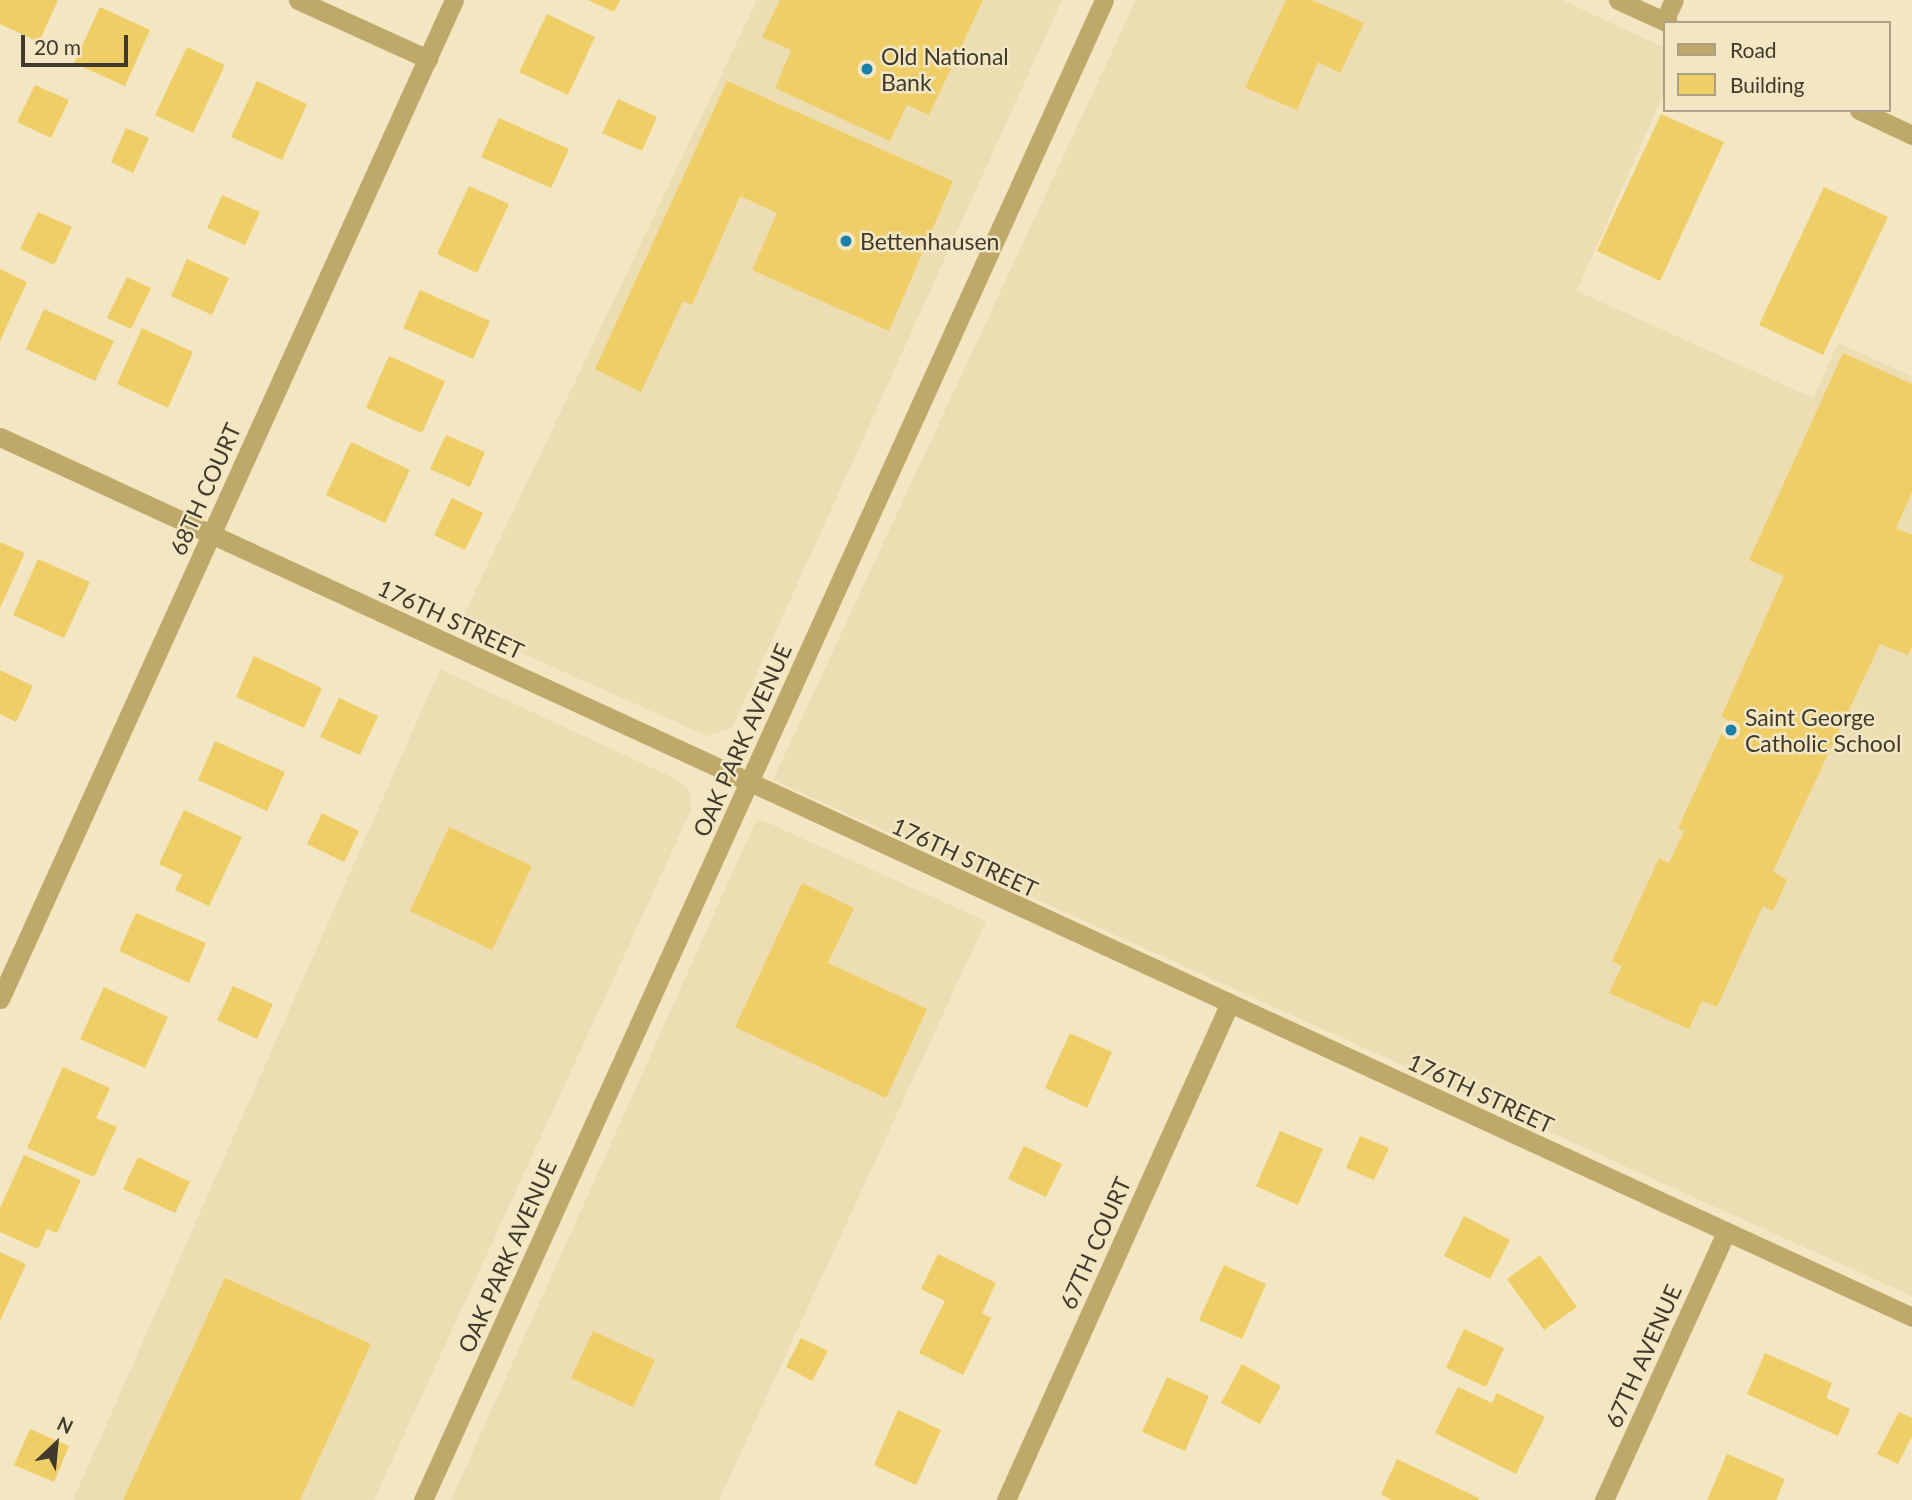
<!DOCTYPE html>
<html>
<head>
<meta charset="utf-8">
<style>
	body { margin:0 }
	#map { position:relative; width:1912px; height:1500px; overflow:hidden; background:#f3e6c2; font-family:Lato,sans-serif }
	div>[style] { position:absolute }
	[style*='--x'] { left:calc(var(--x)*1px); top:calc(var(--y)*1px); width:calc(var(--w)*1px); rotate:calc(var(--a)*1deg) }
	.built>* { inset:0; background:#edddb2 }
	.building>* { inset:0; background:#efcd67 }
	.minor>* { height:19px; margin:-9.5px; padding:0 9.5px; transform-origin:9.5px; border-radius:9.5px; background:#bea96b }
	.tertiary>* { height:19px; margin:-9.5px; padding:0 9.5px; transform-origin:9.5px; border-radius:9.5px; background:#bea96b }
	.dots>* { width:19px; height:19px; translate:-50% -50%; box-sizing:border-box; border:4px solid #f3e6c2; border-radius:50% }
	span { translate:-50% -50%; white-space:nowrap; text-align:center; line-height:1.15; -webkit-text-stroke:5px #f3e6c2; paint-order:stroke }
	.poi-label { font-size:23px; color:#3f3a2c }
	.left { translate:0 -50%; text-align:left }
	.street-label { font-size:23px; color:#3f3a2c }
	.legend { position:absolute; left:1663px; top:21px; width:228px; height:91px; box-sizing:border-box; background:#f3e6c2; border:2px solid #aba186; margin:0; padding:9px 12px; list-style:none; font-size:21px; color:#3f3a2c }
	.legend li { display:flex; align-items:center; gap:14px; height:35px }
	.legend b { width:35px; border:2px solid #aba186 }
	.north { position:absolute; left:21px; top:1409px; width:70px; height:70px; -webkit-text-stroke:5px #f3e6c2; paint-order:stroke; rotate:26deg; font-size:19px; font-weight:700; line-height:28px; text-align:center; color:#3f3a2c }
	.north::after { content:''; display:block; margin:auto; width:24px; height:32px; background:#3f3a2c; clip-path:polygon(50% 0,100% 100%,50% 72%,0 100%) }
	.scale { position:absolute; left:21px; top:35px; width:107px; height:32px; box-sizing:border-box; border:4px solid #3f3a2c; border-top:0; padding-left:9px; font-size:21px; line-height:24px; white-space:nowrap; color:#3f3a2c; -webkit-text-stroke:5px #f3e6c2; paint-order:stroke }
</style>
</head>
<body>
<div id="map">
	<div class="built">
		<div style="clip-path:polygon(757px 0,1062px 0,732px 728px,707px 736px,459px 625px)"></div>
		<div style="clip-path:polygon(1136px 0,1562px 0,1665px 48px,1665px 91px,1577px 291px,1813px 398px,1838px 343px,1912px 376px,1912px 1296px,773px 780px)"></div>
		<div style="clip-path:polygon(440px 669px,676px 779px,690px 792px,691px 810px,374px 1500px,73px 1500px)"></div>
		<div style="clip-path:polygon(757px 818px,986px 921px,719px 1500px,451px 1500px)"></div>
	</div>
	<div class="building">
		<div style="clip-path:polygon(0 0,58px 0,39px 42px,0 24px)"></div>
		<div style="clip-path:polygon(588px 0,620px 0,614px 12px)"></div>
		<div style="clip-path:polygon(780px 0,983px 0,929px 115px,907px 105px,890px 141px,775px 88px,791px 50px,762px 37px)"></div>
		<div style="clip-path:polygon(1286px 0,1312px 0,1364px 23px,1340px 73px,1318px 62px,1297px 110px,1245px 88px)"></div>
		<div style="clip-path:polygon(100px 7px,150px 30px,125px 86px,74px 63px)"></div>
		<div style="clip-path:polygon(547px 14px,595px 37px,568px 95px,519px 72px)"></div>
		<div style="clip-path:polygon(187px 47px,225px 65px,193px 133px,155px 115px)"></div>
		<div style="clip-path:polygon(257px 81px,307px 104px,282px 160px,231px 137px)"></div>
		<div style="clip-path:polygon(727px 81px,953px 181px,889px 331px,752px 270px,777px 213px,740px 196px,692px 305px,683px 301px,641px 392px,595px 369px)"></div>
		<div style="clip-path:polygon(35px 85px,69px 100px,51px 138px,17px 122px)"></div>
		<div style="clip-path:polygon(618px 99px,657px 117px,642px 151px,602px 133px)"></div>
		<div style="clip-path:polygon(1661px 114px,1724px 142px,1660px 281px,1597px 251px)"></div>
		<div style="clip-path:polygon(499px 118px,569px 149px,551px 188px,481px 157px)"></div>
		<div style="clip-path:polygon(126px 128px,149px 138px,133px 173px,111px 162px)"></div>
		<div style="clip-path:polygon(469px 186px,509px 204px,477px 273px,437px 254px)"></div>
		<div style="clip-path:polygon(1824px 187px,1888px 217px,1823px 355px,1759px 325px)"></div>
		<div style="clip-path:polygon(222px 195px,260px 212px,245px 245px,207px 228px)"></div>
		<div style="clip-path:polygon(38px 212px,72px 227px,54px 265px,20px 249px)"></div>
		<div style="clip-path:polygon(187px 259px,229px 278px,212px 315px,171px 296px)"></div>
		<div style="clip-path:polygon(0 269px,27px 282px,0 341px)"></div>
		<div style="clip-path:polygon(127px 277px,151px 288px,131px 329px,107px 318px)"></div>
		<div style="clip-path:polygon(420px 290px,490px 321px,473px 359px,403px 328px)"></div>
		<div style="clip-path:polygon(44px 309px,114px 341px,95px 381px,26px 349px)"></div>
		<div style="clip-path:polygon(142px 328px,193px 352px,168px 408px,117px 384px)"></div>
		<div style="clip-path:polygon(1843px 353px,1912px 384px,1912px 492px,1896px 528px,1912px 535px,1912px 646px,1908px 655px,1880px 644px,1773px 871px,1787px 880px,1773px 911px,1763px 906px,1717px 1007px,1702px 1001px,1689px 1029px,1609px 993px,1622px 966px,1612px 961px,1659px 858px,1669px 863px,1684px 831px,1678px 828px,1728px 720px,1721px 717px,1784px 576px,1749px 560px)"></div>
		<div style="clip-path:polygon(389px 356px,445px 381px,422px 433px,366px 408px)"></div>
		<div style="clip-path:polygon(446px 435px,485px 452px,470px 487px,430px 469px)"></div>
		<div style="clip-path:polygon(351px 442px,410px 470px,385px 523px,326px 495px)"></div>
		<div style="clip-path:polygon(452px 498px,483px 513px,465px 550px,434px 535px)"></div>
		<div style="clip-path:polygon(0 542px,25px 553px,0 608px)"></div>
		<div style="clip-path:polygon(38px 559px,90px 582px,64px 638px,13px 615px)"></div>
		<div style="clip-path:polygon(254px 656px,322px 688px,304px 728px,236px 697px)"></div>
		<div style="clip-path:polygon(0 670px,33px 686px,16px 722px,0 714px)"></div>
		<div style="clip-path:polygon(339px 698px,378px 716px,360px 755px,320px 737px)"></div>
		<div style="clip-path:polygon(215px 741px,285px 772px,267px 811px,198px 780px)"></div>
		<div style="clip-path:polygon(184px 810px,242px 837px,209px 906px,175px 890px,182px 875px,159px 864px)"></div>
		<div style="clip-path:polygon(322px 813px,359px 831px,344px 862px,307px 844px)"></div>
		<div style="clip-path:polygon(449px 827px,532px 866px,492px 950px,410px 911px)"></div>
		<div style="clip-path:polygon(802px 883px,854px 908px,828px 963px,927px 1009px,886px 1098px,735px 1027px)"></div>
		<div style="clip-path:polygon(136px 913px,206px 943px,189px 983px,119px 951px)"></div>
		<div style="clip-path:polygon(233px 986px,273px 1004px,257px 1039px,217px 1020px)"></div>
		<div style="clip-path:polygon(104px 987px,168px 1017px,145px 1068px,80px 1039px)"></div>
		<div style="clip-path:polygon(1070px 1033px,1112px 1052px,1087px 1108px,1045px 1088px)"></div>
		<div style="clip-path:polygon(63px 1067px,110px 1088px,96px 1118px,117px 1127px,94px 1177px,27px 1148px)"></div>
		<div style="clip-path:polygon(1280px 1131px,1323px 1149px,1298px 1205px,1256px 1186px)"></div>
		<div style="clip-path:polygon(1360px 1136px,1389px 1148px,1374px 1180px,1346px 1168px)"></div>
		<div style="clip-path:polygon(1024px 1146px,1062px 1164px,1046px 1197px,1008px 1179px)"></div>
		<div style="clip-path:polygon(24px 1155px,81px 1180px,57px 1233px,47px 1229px,38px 1249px,0 1232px,0 1208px)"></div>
		<div style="clip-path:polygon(138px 1157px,190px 1182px,175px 1213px,123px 1189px)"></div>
		<div style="clip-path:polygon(1464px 1216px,1510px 1240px,1490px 1279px,1444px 1256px)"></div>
		<div style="clip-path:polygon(0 1252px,26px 1264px,0 1321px)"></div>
		<div style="clip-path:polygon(938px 1254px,996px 1283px,982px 1313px,991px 1318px,963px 1375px,919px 1353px,945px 1301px,921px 1289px)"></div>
		<div style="clip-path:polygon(1540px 1255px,1577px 1307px,1544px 1330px,1507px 1279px)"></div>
		<div style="clip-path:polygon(1224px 1265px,1266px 1284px,1242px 1339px,1199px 1320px)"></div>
		<div style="clip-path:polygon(225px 1278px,371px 1344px,300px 1500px,123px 1500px)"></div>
		<div style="clip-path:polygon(1464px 1329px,1504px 1348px,1486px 1387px,1446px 1368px)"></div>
		<div style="clip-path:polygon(593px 1331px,655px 1360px,633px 1407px,571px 1378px)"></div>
		<div style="clip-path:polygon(801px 1338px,828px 1351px,812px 1381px,786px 1367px)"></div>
		<div style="clip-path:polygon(1765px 1353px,1832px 1383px,1826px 1398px,1850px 1409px,1838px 1436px,1747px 1394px)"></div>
		<div style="clip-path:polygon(1242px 1364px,1281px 1386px,1260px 1424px,1221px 1403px)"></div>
		<div style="clip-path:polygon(1167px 1377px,1209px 1396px,1185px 1451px,1142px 1432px)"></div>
		<div style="clip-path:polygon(1458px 1387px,1492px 1403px,1497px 1393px,1545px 1417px,1516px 1474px,1435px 1433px)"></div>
		<div style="clip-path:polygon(898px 1410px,941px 1430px,916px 1485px,874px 1465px)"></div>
		<div style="clip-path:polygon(1899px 1412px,1912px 1418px,1912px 1436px,1898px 1464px,1877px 1454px)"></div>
		<div style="clip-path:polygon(30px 1429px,69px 1446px,54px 1482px,14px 1465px)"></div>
		<div style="clip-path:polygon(1727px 1454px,1785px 1479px,1776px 1500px,1707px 1500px)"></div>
		<div style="clip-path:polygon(1397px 1459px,1479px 1498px,1478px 1500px,1391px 1500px,1381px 1494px)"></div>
	</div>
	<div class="minor">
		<div style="--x:298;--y:0;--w:143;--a:24.4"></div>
		<div style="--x:1664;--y:21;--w:23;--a:-65"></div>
		<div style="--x:0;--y:437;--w:2105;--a:24.71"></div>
		<div style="--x:0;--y:999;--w:1097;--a:-65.56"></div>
		<div style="--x:1006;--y:1500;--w:543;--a:-65.75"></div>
		<div style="--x:1604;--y:1500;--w:294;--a:-65.5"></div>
	</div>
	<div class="tertiary">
		<div style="--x:1618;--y:0;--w:55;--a:24.7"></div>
		<div style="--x:1859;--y:110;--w:59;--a:25.3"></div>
		<div style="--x:423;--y:1500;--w:1647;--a:-65.58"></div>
	</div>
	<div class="dots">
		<div style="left:867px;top:69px;background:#1880aa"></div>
		<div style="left:846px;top:241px;background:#1880aa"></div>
		<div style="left:1731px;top:730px;background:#1880aa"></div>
	</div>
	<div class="poi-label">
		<span class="left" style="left:881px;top:69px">Old National<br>Bank</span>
		<span class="left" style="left:860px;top:241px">Bettenhausen</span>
		<span class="left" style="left:1745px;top:730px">Saint George<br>Catholic School</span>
	</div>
	<div class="street-label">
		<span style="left:205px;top:489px;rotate:-66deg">68TH COURT</span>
		<span style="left:451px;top:619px;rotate:25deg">176TH STREET</span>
		<span style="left:742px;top:740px;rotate:-66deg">OAK PARK AVENUE</span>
		<span style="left:965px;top:857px;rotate:25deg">176TH STREET</span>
		<span style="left:1481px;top:1093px;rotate:25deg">176TH STREET</span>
		<span style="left:1095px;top:1243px;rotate:-66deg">67TH COURT</span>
		<span style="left:507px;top:1256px;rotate:-66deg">OAK PARK AVENUE</span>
		<span style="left:1643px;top:1356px;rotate:-66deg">67TH AVENUE</span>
	</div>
	<ul class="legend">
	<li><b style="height:9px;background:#bea96b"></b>Road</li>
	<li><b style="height:19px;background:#efcd67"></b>Building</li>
	</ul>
	<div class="north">N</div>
	<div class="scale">20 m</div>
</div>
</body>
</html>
